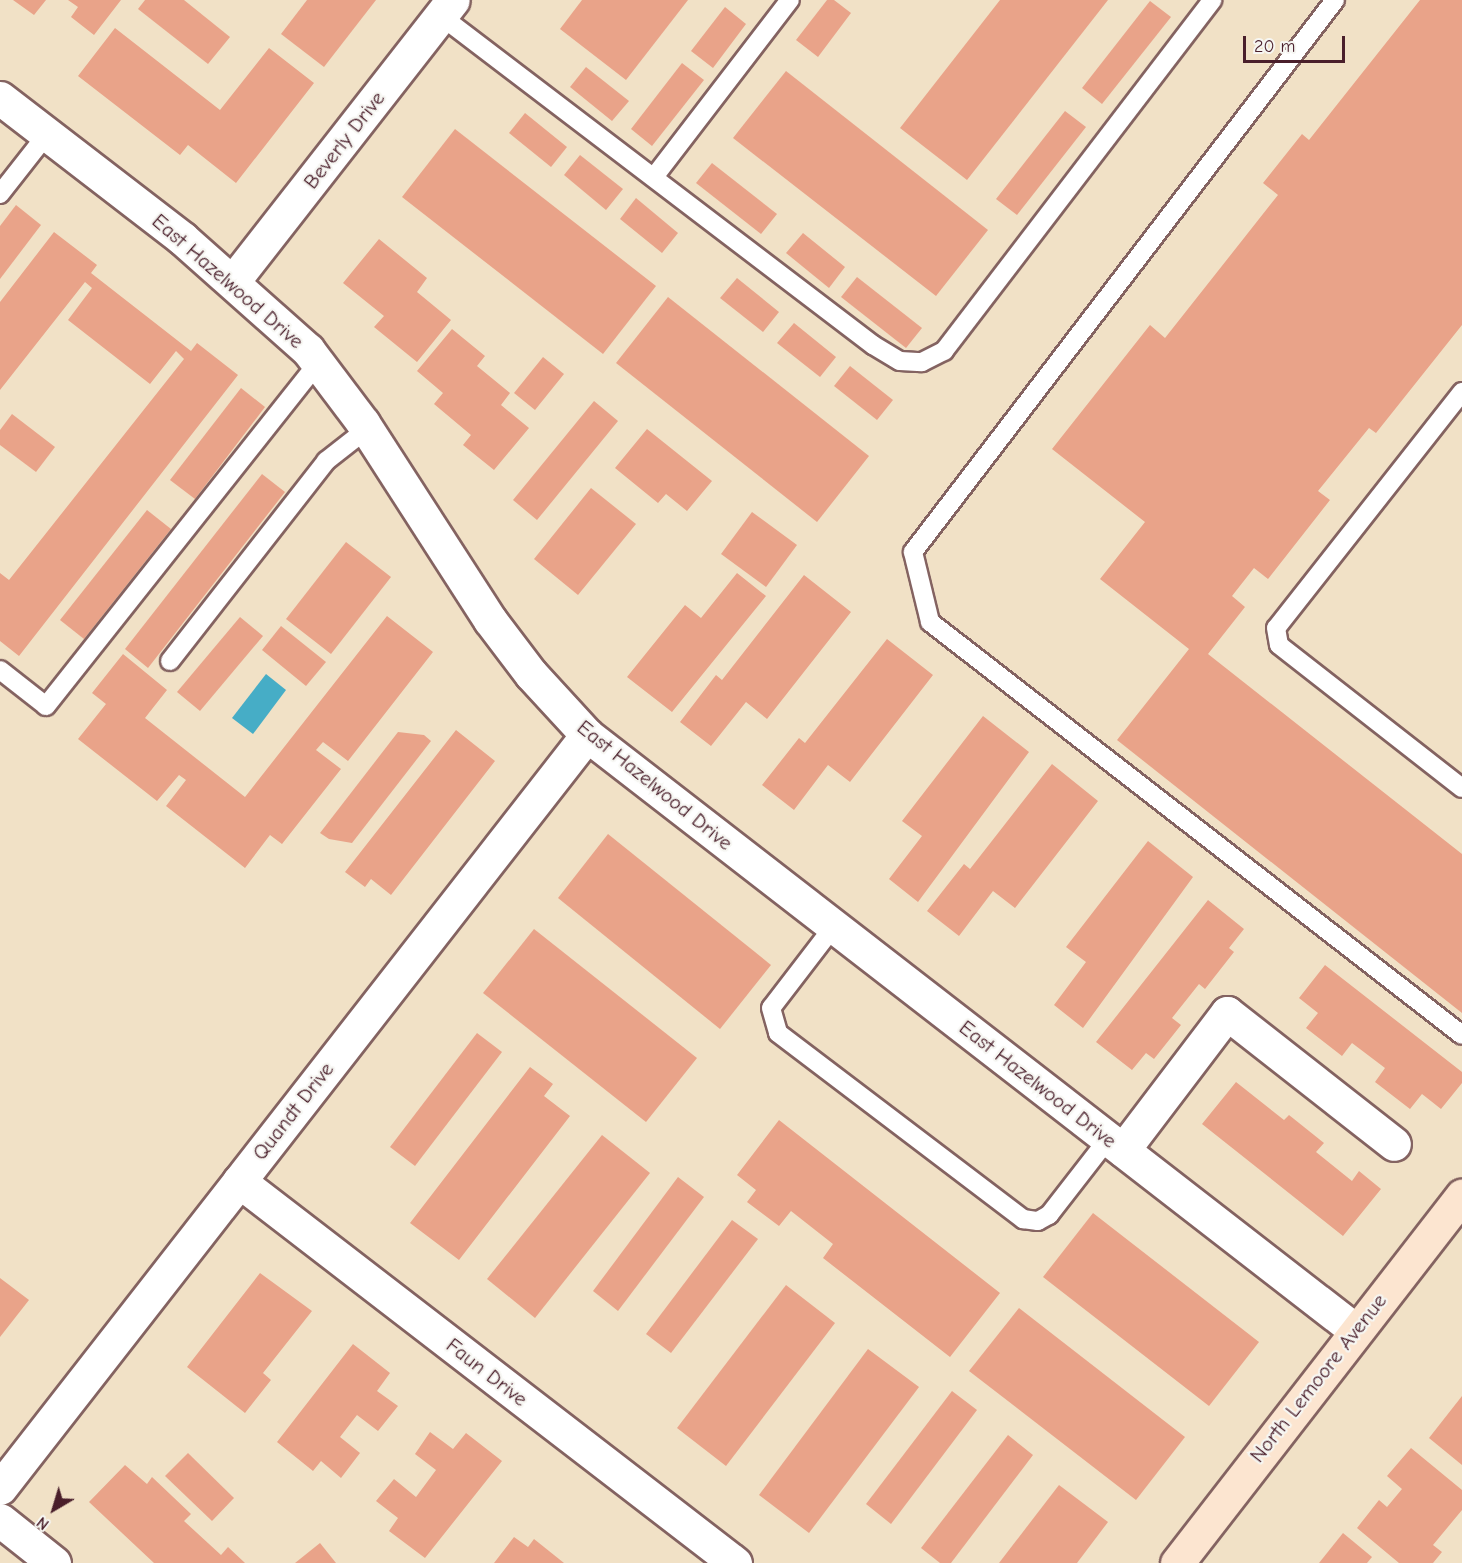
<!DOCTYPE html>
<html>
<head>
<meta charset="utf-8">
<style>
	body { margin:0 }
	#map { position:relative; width:1462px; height:1563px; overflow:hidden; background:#f1e1c6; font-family:"Comic Neue",sans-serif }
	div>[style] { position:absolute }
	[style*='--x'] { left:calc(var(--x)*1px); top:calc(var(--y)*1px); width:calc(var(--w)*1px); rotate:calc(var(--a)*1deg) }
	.water>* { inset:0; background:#46adc6 }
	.building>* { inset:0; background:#e9a389 }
	.roads { filter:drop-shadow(2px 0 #846361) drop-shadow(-2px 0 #846361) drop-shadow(0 2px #846361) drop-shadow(0 -2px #846361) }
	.lane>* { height:18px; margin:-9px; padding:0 9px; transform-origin:9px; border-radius:9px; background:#fff }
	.street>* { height:33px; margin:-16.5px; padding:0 16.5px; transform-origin:16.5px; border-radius:16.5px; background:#fff }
	.secondary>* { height:33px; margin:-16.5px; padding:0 16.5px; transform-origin:16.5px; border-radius:16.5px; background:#fce5d0 }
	span { translate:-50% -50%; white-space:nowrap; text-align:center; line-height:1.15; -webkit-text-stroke:4.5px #f6f6f2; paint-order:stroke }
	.street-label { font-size:21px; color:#4a1f2b }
	.north { position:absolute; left:24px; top:1479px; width:60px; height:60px; -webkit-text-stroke:4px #f6f6f2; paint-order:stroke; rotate:218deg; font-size:16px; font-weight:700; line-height:24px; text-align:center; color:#4a1f2b }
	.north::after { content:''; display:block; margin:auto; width:21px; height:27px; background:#4a1f2b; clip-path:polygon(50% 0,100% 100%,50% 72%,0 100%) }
	.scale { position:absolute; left:1243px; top:36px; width:102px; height:27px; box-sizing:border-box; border:3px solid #4a1f2b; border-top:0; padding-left:8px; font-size:18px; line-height:21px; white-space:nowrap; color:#4a1f2b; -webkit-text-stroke:4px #f6f6f2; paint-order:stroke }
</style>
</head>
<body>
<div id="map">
	<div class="water">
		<div style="clip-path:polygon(266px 674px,286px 690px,253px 734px,232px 718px)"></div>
	</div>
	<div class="building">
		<div style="clip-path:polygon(13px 0,46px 0,34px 15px)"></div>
		<div style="clip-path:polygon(68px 0,121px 0,94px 35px,71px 17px,78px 7px)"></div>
		<div style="clip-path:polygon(145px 0,184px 0,230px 37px,208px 64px,138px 9px)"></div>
		<div style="clip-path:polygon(307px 0,376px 0,324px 67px,281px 34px)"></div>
		<div style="clip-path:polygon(582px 0,688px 0,626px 80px,560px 29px)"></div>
		<div style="clip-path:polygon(827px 0,834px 0,851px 13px,818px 57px,796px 40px)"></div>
		<div style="clip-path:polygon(1000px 0,1108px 0,967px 180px,900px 128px)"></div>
		<div style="clip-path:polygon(1420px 0,1462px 0,1462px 325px,1376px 433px,1369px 428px,1318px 491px,1330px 500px,1268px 579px,1254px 568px,1232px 596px,1245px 607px,1208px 654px,1462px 854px,1462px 1013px,1117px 740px,1189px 649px,1100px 579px,1145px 522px,1052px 449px,1150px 325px,1165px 338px,1278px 195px,1263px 183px,1302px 134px,1309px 140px)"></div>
		<div style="clip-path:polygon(1150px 1px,1171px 17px,1102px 104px,1082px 88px)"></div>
		<div style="clip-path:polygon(725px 7px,746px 24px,713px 68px,691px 51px)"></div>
		<div style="clip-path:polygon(115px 28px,220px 110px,269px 48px,314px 83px,236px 183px,188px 145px,180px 155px,78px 76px)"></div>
		<div style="clip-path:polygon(682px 63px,704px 80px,652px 146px,631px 129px)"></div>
		<div style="clip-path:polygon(586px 67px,629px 101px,612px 121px,570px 87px)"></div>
		<div style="clip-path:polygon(786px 71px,988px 230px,936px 296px,733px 138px)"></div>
		<div style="clip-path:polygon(1065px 111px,1086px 127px,1017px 215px,996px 199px)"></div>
		<div style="clip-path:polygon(525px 113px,567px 147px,551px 167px,509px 133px)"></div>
		<div style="clip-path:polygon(455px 129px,656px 286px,603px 354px,402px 197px)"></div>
		<div style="clip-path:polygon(580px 155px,623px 189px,606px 210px,564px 175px)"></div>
		<div style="clip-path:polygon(712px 163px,777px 214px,761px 234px,696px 183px)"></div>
		<div style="clip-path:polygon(636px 198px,678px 233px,662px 253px,620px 219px)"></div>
		<div style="clip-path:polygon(16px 205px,41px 225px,0 279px,0 226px)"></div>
		<div style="clip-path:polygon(54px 232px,97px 265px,91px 273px,191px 351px,197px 343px,238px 375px,19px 656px,0 641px,0 573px,9px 580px,184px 359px,176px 351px,150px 384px,68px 320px,92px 288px,85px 282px,0 390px,0 302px)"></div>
		<div style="clip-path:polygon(803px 233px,845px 267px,829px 288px,786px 253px)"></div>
		<div style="clip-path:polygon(379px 239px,427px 278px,417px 292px,451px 320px,417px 362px,374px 327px,384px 316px,343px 283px)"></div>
		<div style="clip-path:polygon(857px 277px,922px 328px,906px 348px,841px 297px)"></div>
		<div style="clip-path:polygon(737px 278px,779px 312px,763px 332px,720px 298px)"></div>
		<div style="clip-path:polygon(668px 297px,869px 456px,817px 522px,616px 363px)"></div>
		<div style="clip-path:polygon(794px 323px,836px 357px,820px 377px,777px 343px)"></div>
		<div style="clip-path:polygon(452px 329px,485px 356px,477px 366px,510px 393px,501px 405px,529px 428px,494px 470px,463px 445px,471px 435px,434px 404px,443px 393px,417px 371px)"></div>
		<div style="clip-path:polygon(543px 357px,564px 374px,535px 410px,514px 393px)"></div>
		<div style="clip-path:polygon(850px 366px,893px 400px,877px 420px,834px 386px)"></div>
		<div style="clip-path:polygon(241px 388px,265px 407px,195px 499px,170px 480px)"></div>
		<div style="clip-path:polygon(594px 401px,618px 421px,537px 520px,513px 500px)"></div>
		<div style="clip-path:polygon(12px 414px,55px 447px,36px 472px,0 445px,0 430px)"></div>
		<div style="clip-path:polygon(647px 429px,712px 481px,687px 511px,666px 494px,658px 503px,615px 468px)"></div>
		<div style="clip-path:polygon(262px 474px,285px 492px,148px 668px,125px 649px)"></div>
		<div style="clip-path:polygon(591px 488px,636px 524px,578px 595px,534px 559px)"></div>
		<div style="clip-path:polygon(147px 510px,171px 529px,84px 639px,60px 620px)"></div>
		<div style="clip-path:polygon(752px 512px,797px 545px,766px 587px,721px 554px)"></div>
		<div style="clip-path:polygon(346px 542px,391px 577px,331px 654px,286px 619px)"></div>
		<div style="clip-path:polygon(737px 573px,766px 596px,672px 712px,627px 677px,685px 605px,701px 618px)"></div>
		<div style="clip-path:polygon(804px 575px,851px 612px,767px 719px,746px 702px,711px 746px,680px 722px,716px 675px,722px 680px)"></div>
		<div style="clip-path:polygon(387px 616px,433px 652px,348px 761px,323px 742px,316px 750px,341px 769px,282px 844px,270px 835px,245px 868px,166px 806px,186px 780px,179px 775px,157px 801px,78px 739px,106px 704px,92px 693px,123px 654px,167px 690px,145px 718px,245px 797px)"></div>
		<div style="clip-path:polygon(240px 617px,263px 636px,200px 711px,177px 692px)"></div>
		<div style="clip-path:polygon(281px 626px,326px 662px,306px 686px,262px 650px)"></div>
		<div style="clip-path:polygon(887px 639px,933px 675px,850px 782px,828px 765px,794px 810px,762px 785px,799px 738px,805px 743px)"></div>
		<div style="clip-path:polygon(983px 716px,1029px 752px,918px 902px,889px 879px,922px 836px,902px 821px)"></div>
		<div style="clip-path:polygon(456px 730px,495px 761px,391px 895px,371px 879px,365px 887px,345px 872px)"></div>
		<div style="clip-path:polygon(398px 732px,424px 735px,431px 741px,352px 843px,329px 839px,320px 833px)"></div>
		<div style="clip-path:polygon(1052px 764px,1098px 801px,1015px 908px,993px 891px,959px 936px,927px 911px,964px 864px,970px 869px)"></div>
		<div style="clip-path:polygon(608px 834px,771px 965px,720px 1029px,558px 898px)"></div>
		<div style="clip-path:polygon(1148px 841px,1193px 877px,1083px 1028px,1054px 1005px,1086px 962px,1066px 947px)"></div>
		<div style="clip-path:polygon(1208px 900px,1244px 929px,1229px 948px,1234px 952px,1205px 989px,1199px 984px,1172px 1018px,1181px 1025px,1154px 1059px,1146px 1053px,1132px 1070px,1096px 1042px)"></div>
		<div style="clip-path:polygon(534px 929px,697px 1058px,646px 1122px,483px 993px)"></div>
		<div style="clip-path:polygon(1325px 965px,1462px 1072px,1462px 1083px,1441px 1109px,1422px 1094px,1410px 1109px,1375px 1082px,1385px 1068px,1352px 1043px,1342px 1056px,1306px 1028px,1318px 1013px,1299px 998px)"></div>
		<div style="clip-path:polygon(477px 1033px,502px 1052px,415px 1166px,390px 1147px)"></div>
		<div style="clip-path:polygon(530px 1067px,553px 1084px,544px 1096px,570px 1116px,459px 1260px,410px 1223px)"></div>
		<div style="clip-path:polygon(1236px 1082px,1284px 1120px,1289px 1115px,1324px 1143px,1316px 1152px,1352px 1181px,1359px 1171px,1381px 1189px,1343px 1236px,1202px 1124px)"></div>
		<div style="clip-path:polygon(779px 1120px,1000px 1293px,950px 1357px,823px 1258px,833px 1244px,791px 1211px,779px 1226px,747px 1202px,756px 1190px,737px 1175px)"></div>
		<div style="clip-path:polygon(602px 1135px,650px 1173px,535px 1318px,487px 1279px)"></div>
		<div style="clip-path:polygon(678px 1177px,704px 1197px,618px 1311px,593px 1291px)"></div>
		<div style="clip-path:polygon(1093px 1213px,1259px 1342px,1209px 1406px,1043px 1277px)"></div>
		<div style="clip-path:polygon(732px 1220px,758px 1239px,671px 1353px,646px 1334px)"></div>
		<div style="clip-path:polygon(260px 1273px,312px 1311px,263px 1373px,271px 1380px,245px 1413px,187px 1367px)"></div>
		<div style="clip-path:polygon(0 1278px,29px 1300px,0 1337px)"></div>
		<div style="clip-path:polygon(786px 1285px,835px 1323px,726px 1466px,677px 1428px)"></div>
		<div style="clip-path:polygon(1019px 1308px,1185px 1437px,1136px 1500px,969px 1371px)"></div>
		<div style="clip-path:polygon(353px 1344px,390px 1373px,377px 1391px,398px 1406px,378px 1431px,357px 1415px,340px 1437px,360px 1453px,341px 1478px,321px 1461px,313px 1471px,277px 1442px)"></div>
		<div style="clip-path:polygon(868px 1349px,919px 1387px,809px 1533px,759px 1495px)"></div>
		<div style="clip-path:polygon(952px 1391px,977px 1410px,891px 1524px,866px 1504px)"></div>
		<div style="clip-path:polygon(1462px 1396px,1462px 1465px,1429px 1438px)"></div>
		<div style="clip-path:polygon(430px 1432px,453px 1449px,466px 1433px,502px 1461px,425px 1558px,389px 1531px,398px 1518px,376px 1501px,394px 1479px,416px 1497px,436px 1470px,415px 1454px)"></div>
		<div style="clip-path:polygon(1008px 1435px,1033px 1455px,951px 1563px,940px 1563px,921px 1548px)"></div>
		<div style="clip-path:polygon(1411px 1448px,1462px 1490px,1462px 1510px,1433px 1545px,1442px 1552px,1433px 1563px,1399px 1563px,1357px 1528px,1379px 1500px,1387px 1507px,1402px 1489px,1387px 1476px)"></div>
		<div style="clip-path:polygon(188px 1453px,234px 1498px,212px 1521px,165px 1476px)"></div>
		<div style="clip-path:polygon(125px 1465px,147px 1484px,152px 1477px,191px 1514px,184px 1521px,221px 1555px,228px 1547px,245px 1563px,154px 1563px,89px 1502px)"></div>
		<div style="clip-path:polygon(1059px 1485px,1108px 1522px,1077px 1563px,999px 1563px)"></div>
		<div style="clip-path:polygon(1343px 1533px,1372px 1557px,1367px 1563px,1319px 1563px)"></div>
		<div style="clip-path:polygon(514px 1537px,528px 1547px,534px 1539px,564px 1563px,494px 1563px)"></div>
		<div style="clip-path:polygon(320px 1543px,336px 1563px,295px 1563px)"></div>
	</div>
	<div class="roads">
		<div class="lane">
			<div style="--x:1335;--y:0;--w:695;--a:127.4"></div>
			<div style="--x:913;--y:552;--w:72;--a:76.3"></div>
			<div style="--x:930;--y:622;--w:673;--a:37.82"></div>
			<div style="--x:441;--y:16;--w:543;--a:37.29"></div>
			<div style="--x:873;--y:345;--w:31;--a:31"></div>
			<div style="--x:900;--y:361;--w:22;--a:3"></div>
			<div style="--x:922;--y:362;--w:25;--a:-27"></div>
			<div style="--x:944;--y:351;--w:442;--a:-52.6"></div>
			<div style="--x:654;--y:177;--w:223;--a:-52.5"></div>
			<div style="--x:0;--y:194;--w:76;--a:-51.9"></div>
			<div style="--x:1462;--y:392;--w:300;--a:128.2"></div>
			<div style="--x:1276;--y:628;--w:17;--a:80"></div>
			<div style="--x:1279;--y:645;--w:232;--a:38"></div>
			<div style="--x:170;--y:661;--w:254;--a:-52"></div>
			<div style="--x:326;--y:461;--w:52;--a:-38"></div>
			<div style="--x:0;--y:670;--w:58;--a:38"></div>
			<div style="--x:46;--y:706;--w:438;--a:-51.6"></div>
			<div style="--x:834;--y:926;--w:103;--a:127.5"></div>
			<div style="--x:771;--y:1008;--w:26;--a:74"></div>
			<div style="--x:778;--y:1033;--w:308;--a:37.2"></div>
			<div style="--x:1023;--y:1219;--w:15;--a:8"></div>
			<div style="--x:1038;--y:1221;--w:13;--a:-29"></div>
			<div style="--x:1049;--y:1215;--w:96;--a:-52.2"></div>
		</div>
		<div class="street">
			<div style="--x:0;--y:98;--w:231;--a:37.6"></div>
			<div style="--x:183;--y:239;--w:167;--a:41.6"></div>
			<div style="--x:308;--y:350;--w:91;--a:53"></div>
			<div style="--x:363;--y:423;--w:234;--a:57.2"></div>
			<div style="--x:490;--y:620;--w:68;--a:52.8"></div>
			<div style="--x:531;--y:674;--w:83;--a:47.4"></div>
			<div style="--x:587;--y:735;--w:972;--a:37.77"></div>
			<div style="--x:234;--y:280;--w:355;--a:-52"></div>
			<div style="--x:1123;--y:1150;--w:172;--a:-52.8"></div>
			<div style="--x:1227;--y:1013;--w:212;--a:38.1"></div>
			<div style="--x:239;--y:1181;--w:626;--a:37.6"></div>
			<div style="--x:0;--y:1488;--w:955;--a:-52.06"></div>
			<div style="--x:0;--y:1520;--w:69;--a:38.5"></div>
		</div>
		<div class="secondary">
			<div style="--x:1177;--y:1563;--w:465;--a:-52.2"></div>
		</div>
	</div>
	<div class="street-label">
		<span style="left:344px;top:140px;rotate:-52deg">Beverly Drive</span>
		<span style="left:228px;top:281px;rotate:41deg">East Hazelwood Drive</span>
		<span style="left:655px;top:785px;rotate:39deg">East Hazelwood Drive</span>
		<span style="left:1038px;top:1084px;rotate:38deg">East Hazelwood Drive</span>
		<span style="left:293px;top:1111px;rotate:-52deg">Quandt Drive</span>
		<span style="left:487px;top:1372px;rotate:38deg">Faun Drive</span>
		<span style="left:1318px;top:1378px;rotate:-52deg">North Lemoore Avenue</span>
	</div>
	<div class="north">N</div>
	<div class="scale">20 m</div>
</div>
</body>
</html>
